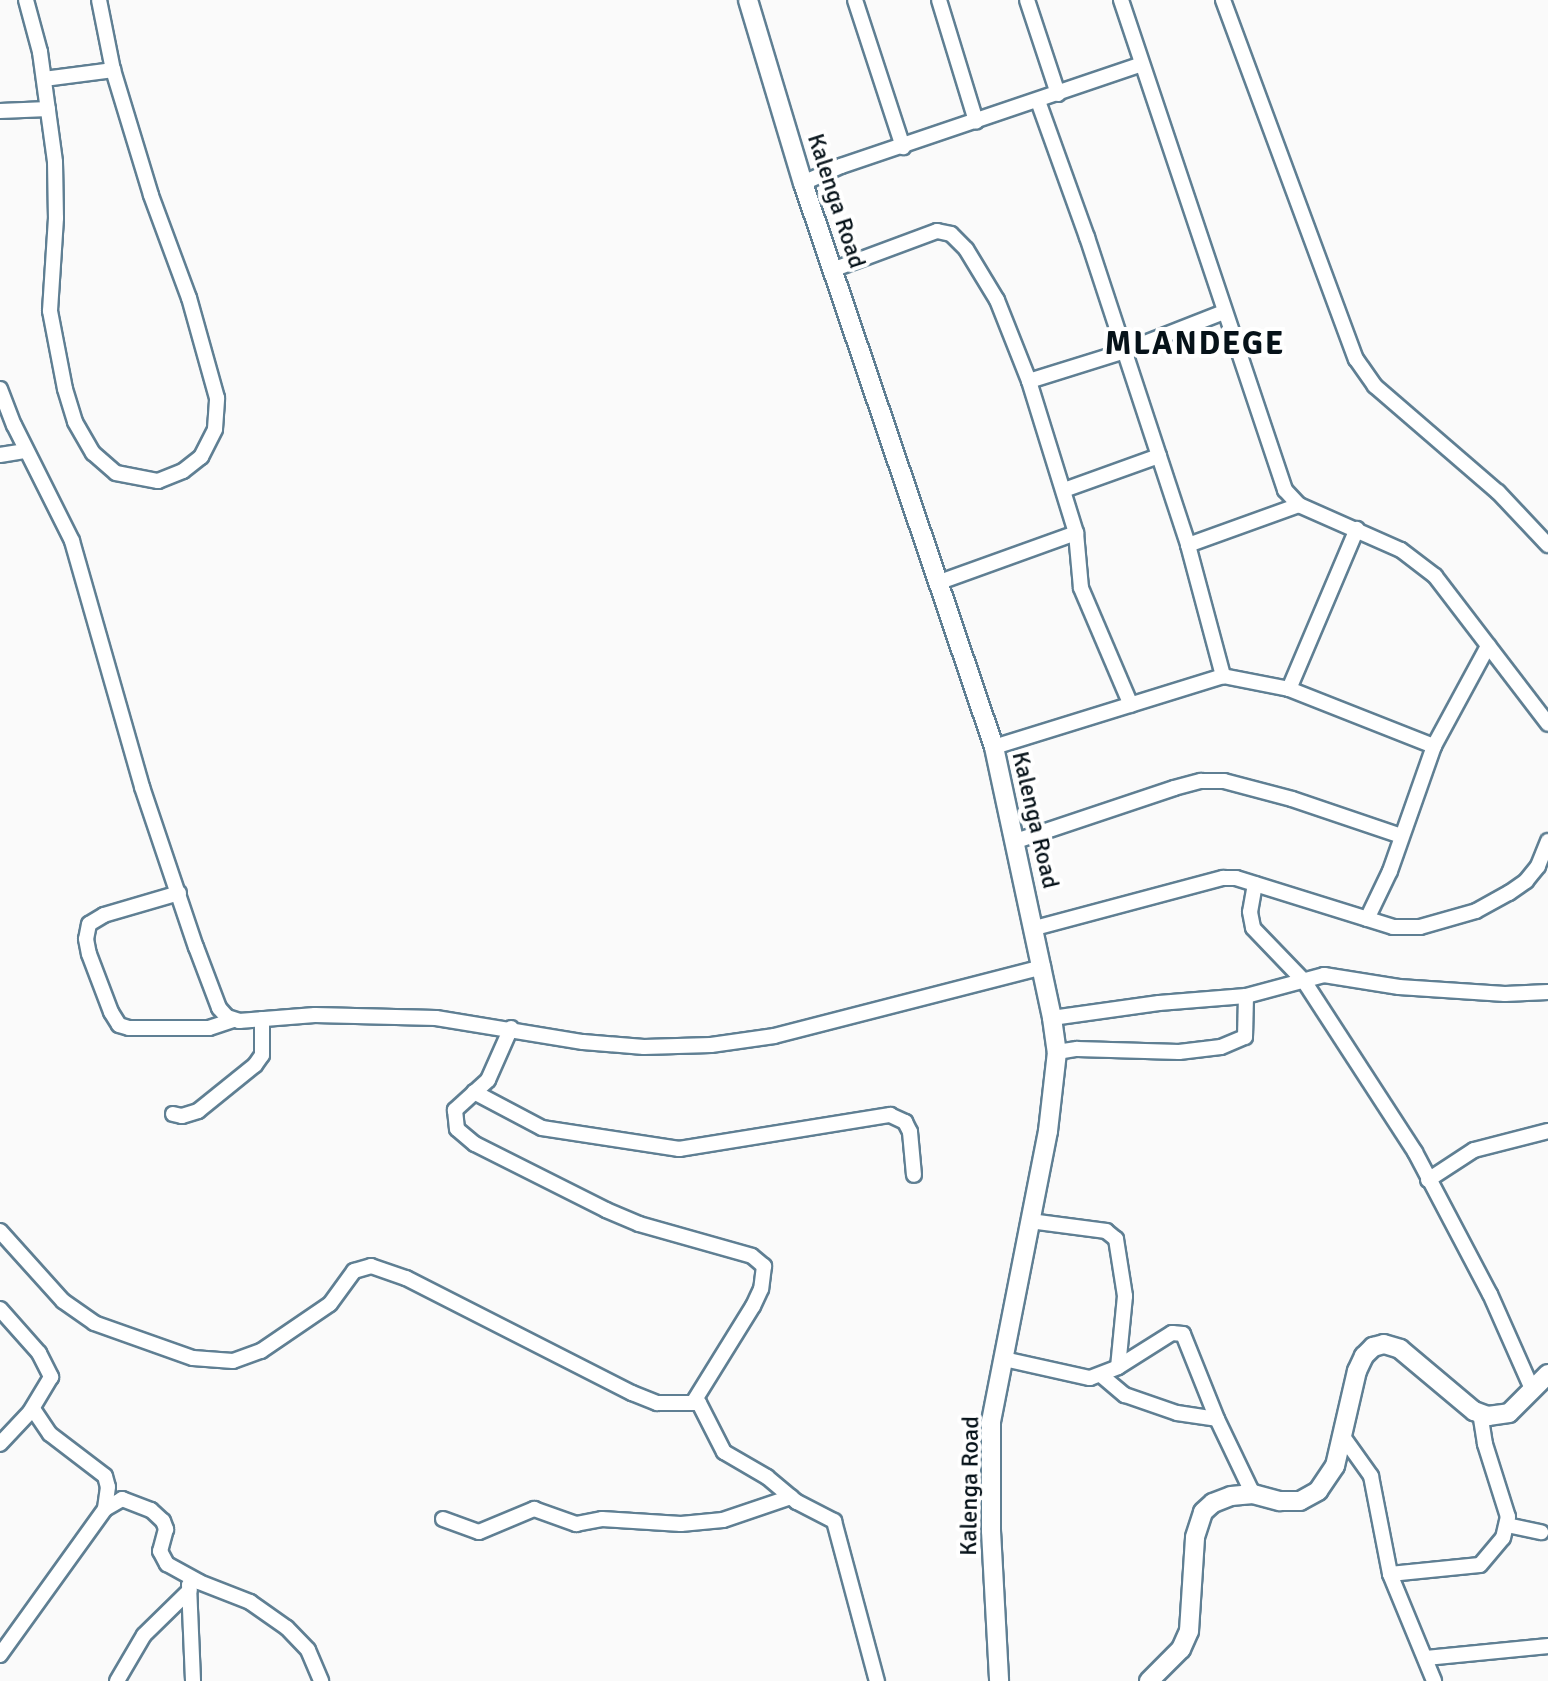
<!DOCTYPE html>
<html>
<head>
<meta charset="utf-8">
<style>
	body { margin:0 }
	#map { position:relative; width:1548px; height:1681px; overflow:hidden; background:#fafafa; font-family:Signika,sans-serif }
	div>[style] { position:absolute }
	[style*='--x'] { left:calc(var(--x)*1px); top:calc(var(--y)*1px); width:calc(var(--w)*1px); rotate:calc(var(--a)*1deg) }
	.roads { filter:drop-shadow(2px 0 #5f7f93) drop-shadow(-2px 0 #5f7f93) drop-shadow(0 2px #5f7f93) drop-shadow(0 -2px #5f7f93) }
	.minor>* { height:14px; margin:-7px; padding:0 7px; transform-origin:7px; border-radius:7px; background:#fff }
	.major>* { height:18px; margin:-9px; padding:0 9px; transform-origin:9px; border-radius:9px; background:#fff }
	span { translate:-50% -50%; white-space:nowrap; text-align:center; line-height:1.15; -webkit-text-stroke:8px #fff; paint-order:stroke }
	.street-label { font-size:24px; color:#061219 }
	.district-label { font-size:32px; color:#061219; font-weight:700; letter-spacing:2px }
</style>
</head>
<body>
<div id="map">
	<div class="roads">
		<div class="minor">
			<div style="--x:26;--y:0;--w:54;--a:74.9"></div>
			<div style="--x:40;--y:52;--w:111;--a:82.2"></div>
			<div style="--x:55;--y:162;--w:56;--a:89"></div>
			<div style="--x:56;--y:218;--w:93;--a:93.7"></div>
			<div style="--x:50;--y:311;--w:79;--a:79.1"></div>
			<div style="--x:65;--y:389;--w:34;--a:73"></div>
			<div style="--x:75;--y:422;--w:36;--a:60"></div>
			<div style="--x:93;--y:453;--w:30;--a:41"></div>
			<div style="--x:116;--y:473;--w:43;--a:10.8"></div>
			<div style="--x:158;--y:481;--w:27;--a:-22"></div>
			<div style="--x:183;--y:471;--w:23;--a:-38"></div>
			<div style="--x:201;--y:457;--w:31;--a:-63"></div>
			<div style="--x:215;--y:429;--w:31;--a:-86"></div>
			<div style="--x:217;--y:398;--w:104;--a:-105.6"></div>
			<div style="--x:189;--y:298;--w:110;--a:-110.3"></div>
			<div style="--x:151;--y:195;--w:131;--a:-106.9"></div>
			<div style="--x:113;--y:70;--w:71;--a:-101.3"></div>
			<div style="--x:855;--y:0;--w:155;--a:71.9"></div>
			<div style="--x:939;--y:0;--w:127;--a:73"></div>
			<div style="--x:1027;--y:0;--w:99;--a:71.7"></div>
			<div style="--x:1121;--y:0;--w:517;--a:71.49"></div>
			<div style="--x:1285;--y:490;--w:21;--a:47"></div>
			<div style="--x:1299;--y:505;--w:111;--a:23.8"></div>
			<div style="--x:1401;--y:550;--w:43;--a:37.4"></div>
			<div style="--x:1435;--y:576;--w:186;--a:52.6"></div>
			<div style="--x:1223;--y:0;--w:383;--a:69.7"></div>
			<div style="--x:1356;--y:359;--w:33;--a:55"></div>
			<div style="--x:1375;--y:386;--w:162;--a:40.8"></div>
			<div style="--x:1498;--y:492;--w:73;--a:46.7"></div>
			<div style="--x:44;--y:79;--w:70;--a:-7.4"></div>
			<div style="--x:1038;--y:101;--w:145;--a:70.2"></div>
			<div style="--x:1087;--y:237;--w:324;--a:71.8"></div>
			<div style="--x:1188;--y:545;--w:136;--a:75"></div>
			<div style="--x:0;--y:111;--w:48;--a:-2.4"></div>
			<div style="--x:803;--y:183;--w:42;--a:-24.1"></div>
			<div style="--x:841;--y:166;--w:316;--a:-18.7"></div>
			<div style="--x:832;--y:270;--w:112;--a:-20.4"></div>
			<div style="--x:937;--y:231;--w:14;--a:12"></div>
			<div style="--x:951;--y:234;--w:21;--a:45"></div>
			<div style="--x:966;--y:249;--w:60;--a:58.7"></div>
			<div style="--x:997;--y:300;--w:87;--a:68.4"></div>
			<div style="--x:1029;--y:381;--w:159;--a:72.8"></div>
			<div style="--x:1076;--y:533;--w:55;--a:84.8"></div>
			<div style="--x:1081;--y:588;--w:127;--a:66.9"></div>
			<div style="--x:1029;--y:381;--w:97;--a:-17.3"></div>
			<div style="--x:1122;--y:352;--w:110;--a:-21.4"></div>
			<div style="--x:0;--y:389;--w:39;--a:69"></div>
			<div style="--x:14;--y:425;--w:130;--a:63.4"></div>
			<div style="--x:72;--y:541;--w:256;--a:74.1"></div>
			<div style="--x:142;--y:787;--w:169;--a:71.4"></div>
			<div style="--x:196;--y:947;--w:65;--a:69.3"></div>
			<div style="--x:219;--y:1008;--w:12;--a:48"></div>
			<div style="--x:227;--y:1017;--w:13;--a:18"></div>
			<div style="--x:239;--y:1021;--w:76;--a:-4.5"></div>
			<div style="--x:315;--y:1015;--w:121;--a:1.4"></div>
			<div style="--x:436;--y:1018;--w:149;--a:9.3"></div>
			<div style="--x:583;--y:1042;--w:61;--a:4.7"></div>
			<div style="--x:644;--y:1047;--w:67;--a:-1.7"></div>
			<div style="--x:711;--y:1045;--w:64;--a:-8.1"></div>
			<div style="--x:774;--y:1036;--w:278;--a:-14.4"></div>
			<div style="--x:0;--y:455;--w:26;--a:-9"></div>
			<div style="--x:1064;--y:490;--w:101;--a:-19.7"></div>
			<div style="--x:1188;--y:545;--w:118;--a:-19.8"></div>
			<div style="--x:937;--y:583;--w:148;--a:-19.8"></div>
			<div style="--x:1289;--y:689;--w:174;--a:-67"></div>
			<div style="--x:994;--y:747;--w:240;--a:-17.2"></div>
			<div style="--x:1223;--y:676;--w:67;--a:11.1"></div>
			<div style="--x:1289;--y:689;--w:156;--a:21.5"></div>
			<div style="--x:1016;--y:841;--w:167;--a:-18.5"></div>
			<div style="--x:1174;--y:788;--w:28;--a:-15"></div>
			<div style="--x:1201;--y:781;--w:23;--a:0"></div>
			<div style="--x:1224;--y:781;--w:70;--a:14.8"></div>
			<div style="--x:1292;--y:799;--w:115;--a:18.7"></div>
			<div style="--x:1255;--y:884;--w:28;--a:100"></div>
			<div style="--x:1250;--y:912;--w:16;--a:79"></div>
			<div style="--x:1253;--y:928;--w:74;--a:46.1"></div>
			<div style="--x:1304;--y:981;--w:204;--a:57"></div>
			<div style="--x:1415;--y:1152;--w:161;--a:62.2"></div>
			<div style="--x:1490;--y:1294;--w:104;--a:66.1"></div>
			<div style="--x:179;--y:893;--w:78;--a:163.7"></div>
			<div style="--x:104;--y:915;--w:17;--a:149"></div>
			<div style="--x:89;--y:924;--w:15;--a:101"></div>
			<div style="--x:86;--y:939;--w:15;--a:79"></div>
			<div style="--x:89;--y:954;--w:62;--a:69.2"></div>
			<div style="--x:111;--y:1012;--w:15;--a:58"></div>
			<div style="--x:119;--y:1025;--w:10;--a:17"></div>
			<div style="--x:129;--y:1028;--w:80;--a:0"></div>
			<div style="--x:209;--y:1028;--w:26;--a:-18"></div>
			<div style="--x:1367;--y:919;--w:53;--a:-64.4"></div>
			<div style="--x:1390;--y:871;--w:133;--a:-70.6"></div>
			<div style="--x:1434;--y:746;--w:114;--a:-61.6"></div>
			<div style="--x:1035;--y:928;--w:195;--a:-14.9"></div>
			<div style="--x:1223;--y:878;--w:13;--a:0"></div>
			<div style="--x:1236;--y:878;--w:164;--a:17.3"></div>
			<div style="--x:1393;--y:927;--w:27;--a:0"></div>
			<div style="--x:1420;--y:927;--w:58;--a:-15.9"></div>
			<div style="--x:1476;--y:911;--w:38;--a:-29"></div>
			<div style="--x:1509;--y:893;--w:21;--a:-35"></div>
			<div style="--x:1526;--y:881;--w:19;--a:-51"></div>
			<div style="--x:1538;--y:866;--w:27;--a:-68"></div>
			<div style="--x:1052;--y:1018;--w:108;--a:-8"></div>
			<div style="--x:1159;--y:1003;--w:87;--a:-4.6"></div>
			<div style="--x:1246;--y:996;--w:81;--a:-15.1"></div>
			<div style="--x:1324;--y:975;--w:76;--a:9.1"></div>
			<div style="--x:1399;--y:987;--w:106;--a:3.8"></div>
			<div style="--x:1505;--y:994;--w:43;--a:-2.7"></div>
			<div style="--x:511;--y:1028;--w:57;--a:113.9"></div>
			<div style="--x:488;--y:1080;--w:45;--a:137.7"></div>
			<div style="--x:455;--y:1110;--w:19;--a:84"></div>
			<div style="--x:457;--y:1129;--w:23;--a:40"></div>
			<div style="--x:475;--y:1144;--w:147;--a:26.7"></div>
			<div style="--x:606;--y:1210;--w:36;--a:23"></div>
			<div style="--x:639;--y:1224;--w:117;--a:15.8"></div>
			<div style="--x:752;--y:1256;--w:16;--a:40"></div>
			<div style="--x:764;--y:1266;--w:23;--a:97"></div>
			<div style="--x:761;--y:1289;--w:19;--a:115"></div>
			<div style="--x:753;--y:1306;--w:112;--a:121.8"></div>
			<div style="--x:1057;--y:1052;--w:20;--a:-9"></div>
			<div style="--x:1077;--y:1049;--w:102;--a:1.7"></div>
			<div style="--x:1179;--y:1052;--w:42;--a:-6.8"></div>
			<div style="--x:1221;--y:1047;--w:26;--a:-23"></div>
			<div style="--x:1245;--y:1037;--w:41;--a:-88.6"></div>
			<div style="--x:474;--y:1092;--w:77;--a:27.9"></div>
			<div style="--x:542;--y:1128;--w:139;--a:8.7"></div>
			<div style="--x:679;--y:1149;--w:214;--a:-9.2"></div>
			<div style="--x:890;--y:1115;--w:17;--a:25"></div>
			<div style="--x:905;--y:1122;--w:11;--a:63"></div>
			<div style="--x:910;--y:1132;--w:43;--a:84.7"></div>
			<div style="--x:173;--y:1114;--w:9;--a:13"></div>
			<div style="--x:182;--y:1116;--w:17;--a:-17"></div>
			<div style="--x:198;--y:1111;--w:73;--a:-38.9"></div>
			<div style="--x:255;--y:1065;--w:12;--a:-55"></div>
			<div style="--x:262;--y:1055;--w:36;--a:-90"></div>
			<div style="--x:1428;--y:1180;--w:55;--a:-33.1"></div>
			<div style="--x:1474;--y:1150;--w:76;--a:-14.4"></div>
			<div style="--x:1030;--y:1221;--w:77;--a:7.5"></div>
			<div style="--x:1106;--y:1231;--w:13;--a:39"></div>
			<div style="--x:1116;--y:1239;--w:58;--a:81"></div>
			<div style="--x:1125;--y:1296;--w:71;--a:95.6"></div>
			<div style="--x:0;--y:1231;--w:94;--a:48"></div>
			<div style="--x:63;--y:1301;--w:38;--a:35"></div>
			<div style="--x:94;--y:1323;--w:105;--a:19.5"></div>
			<div style="--x:193;--y:1358;--w:40;--a:4.3"></div>
			<div style="--x:233;--y:1361;--w:30;--a:-20"></div>
			<div style="--x:261;--y:1351;--w:83;--a:-34.3"></div>
			<div style="--x:330;--y:1304;--w:41;--a:-54"></div>
			<div style="--x:354;--y:1271;--w:18;--a:-16"></div>
			<div style="--x:371;--y:1266;--w:37;--a:19"></div>
			<div style="--x:406;--y:1278;--w:254;--a:27"></div>
			<div style="--x:632;--y:1393;--w:27;--a:22"></div>
			<div style="--x:657;--y:1403;--w:42;--a:0"></div>
			<div style="--x:699;--y:1403;--w:55;--a:63"></div>
			<div style="--x:724;--y:1452;--w:50;--a:30.2"></div>
			<div style="--x:767;--y:1477;--w:39;--a:40"></div>
			<div style="--x:797;--y:1502;--w:42;--a:27.2"></div>
			<div style="--x:834;--y:1521;--w:166;--a:75"></div>
			<div style="--x:0;--y:1309;--w:59;--a:48.4"></div>
			<div style="--x:39;--y:1353;--w:27;--a:63"></div>
			<div style="--x:51;--y:1377;--w:41;--a:121"></div>
			<div style="--x:30;--y:1412;--w:44;--a:133.2"></div>
			<div style="--x:1004;--y:1359;--w:88;--a:12.5"></div>
			<div style="--x:1090;--y:1378;--w:30;--a:-21"></div>
			<div style="--x:1118;--y:1367;--w:64;--a:-32.2"></div>
			<div style="--x:1172;--y:1333;--w:11;--a:5"></div>
			<div style="--x:1183;--y:1334;--w:92;--a:68.2"></div>
			<div style="--x:1217;--y:1419;--w:83;--a:64.4"></div>
			<div style="--x:1102;--y:1376;--w:30;--a:40"></div>
			<div style="--x:1125;--y:1395;--w:55;--a:19.1"></div>
			<div style="--x:1177;--y:1413;--w:40;--a:8.5"></div>
			<div style="--x:33;--y:1409;--w:30;--a:56"></div>
			<div style="--x:50;--y:1434;--w:69;--a:37.4"></div>
			<div style="--x:105;--y:1476;--w:11;--a:75"></div>
			<div style="--x:108;--y:1487;--w:22;--a:98"></div>
			<div style="--x:1344;--y:1438;--w:47;--a:54.6"></div>
			<div style="--x:1371;--y:1476;--w:100;--a:79"></div>
			<div style="--x:1390;--y:1574;--w:116;--a:67.6"></div>
			<div style="--x:443;--y:1519;--w:38;--a:20"></div>
			<div style="--x:479;--y:1532;--w:60;--a:-22.7"></div>
			<div style="--x:534;--y:1509;--w:45;--a:19.7"></div>
			<div style="--x:576;--y:1524;--w:26;--a:-11"></div>
			<div style="--x:602;--y:1519;--w:79;--a:3.6"></div>
			<div style="--x:681;--y:1524;--w:42;--a:-5.4"></div>
			<div style="--x:723;--y:1520;--w:72;--a:-18.7"></div>
			<div style="--x:1507;--y:1525;--w:35;--a:12"></div>
			<div style="--x:1390;--y:1574;--w:90;--a:-5.7"></div>
			<div style="--x:1480;--y:1565;--w:35;--a:-50"></div>
			<div style="--x:1503;--y:1538;--w:22;--a:-77"></div>
			<div style="--x:1508;--y:1517;--w:77;--a:-107.5"></div>
			<div style="--x:1485;--y:1444;--w:32;--a:-99"></div>
			<div style="--x:189;--y:1585;--w:96;--a:87.6"></div>
			<div style="--x:0;--y:1655;--w:180;--a:-54.3"></div>
			<div style="--x:105;--y:1509;--w:20;--a:-30"></div>
			<div style="--x:122;--y:1499;--w:31;--a:21"></div>
			<div style="--x:151;--y:1510;--w:16;--a:43"></div>
			<div style="--x:163;--y:1521;--w:9;--a:69"></div>
			<div style="--x:166;--y:1529;--w:23;--a:105"></div>
			<div style="--x:160;--y:1551;--w:15;--a:62"></div>
			<div style="--x:167;--y:1564;--w:37;--a:29"></div>
			<div style="--x:199;--y:1582;--w:55;--a:21.4"></div>
			<div style="--x:250;--y:1602;--w:45;--a:35.1"></div>
			<div style="--x:287;--y:1628;--w:30;--a:46"></div>
			<div style="--x:308;--y:1650;--w:34;--a:67"></div>
			<div style="--x:1426;--y:1658;--w:123;--a:-5.6"></div>
			<div style="--x:117;--y:1681;--w:53;--a:-59.6"></div>
			<div style="--x:144;--y:1635;--w:64;--a:-44.4"></div>
		</div>
		<div class="major">
			<div style="--x:748;--y:0;--w:191;--a:73.3"></div>
			<div style="--x:803;--y:183;--w:595;--a:71.29"></div>
			<div style="--x:994;--y:747;--w:277;--a:77.9"></div>
			<div style="--x:1052;--y:1018;--w:34;--a:82"></div>
			<div style="--x:1057;--y:1052;--w:80;--a:96.5"></div>
			<div style="--x:1048;--y:1131;--w:297;--a:101.1"></div>
			<div style="--x:991;--y:1422;--w:109;--a:90"></div>
			<div style="--x:991;--y:1531;--w:150;--a:86.9"></div>
			<div style="--x:1149;--y:1681;--w:45;--a:-45"></div>
			<div style="--x:1181;--y:1649;--w:20;--a:-66"></div>
			<div style="--x:1189;--y:1631;--w:94;--a:-86.3"></div>
			<div style="--x:1195;--y:1537;--w:26;--a:-72"></div>
			<div style="--x:1203;--y:1512;--w:13;--a:-42"></div>
			<div style="--x:1213;--y:1503;--w:19;--a:-21"></div>
			<div style="--x:1231;--y:1496;--w:22;--a:-5"></div>
			<div style="--x:1253;--y:1494;--w:28;--a:15"></div>
			<div style="--x:1280;--y:1501;--w:20;--a:0"></div>
			<div style="--x:1300;--y:1501;--w:21;--a:-29"></div>
			<div style="--x:1318;--y:1491;--w:30;--a:-56"></div>
			<div style="--x:1335;--y:1466;--w:98;--a:-77"></div>
			<div style="--x:1357;--y:1371;--w:17;--a:-65"></div>
			<div style="--x:1364;--y:1356;--w:13;--a:-45"></div>
			<div style="--x:1373;--y:1347;--w:11;--a:-15"></div>
			<div style="--x:1384;--y:1344;--w:17;--a:17"></div>
			<div style="--x:1400;--y:1349;--w:97;--a:40"></div>
			<div style="--x:1474;--y:1411;--w:15;--a:20"></div>
			<div style="--x:1488;--y:1416;--w:21;--a:-8"></div>
			<div style="--x:1509;--y:1413;--w:55;--a:-45"></div>
		</div>
	</div>
	<div class="street-label">
		<span style="left:836px;top:201px;rotate:72deg">Kalenga Road</span>
		<span style="left:1035px;top:820px;rotate:77deg">Kalenga Road</span>
		<span style="left:970px;top:1486px;rotate:-89deg">Kalenga Road</span>
	</div>
	<div class="district-label">
		<span style="left:1195px;top:344px">MLANDEGE</span>
	</div>
</div>
</body>
</html>
